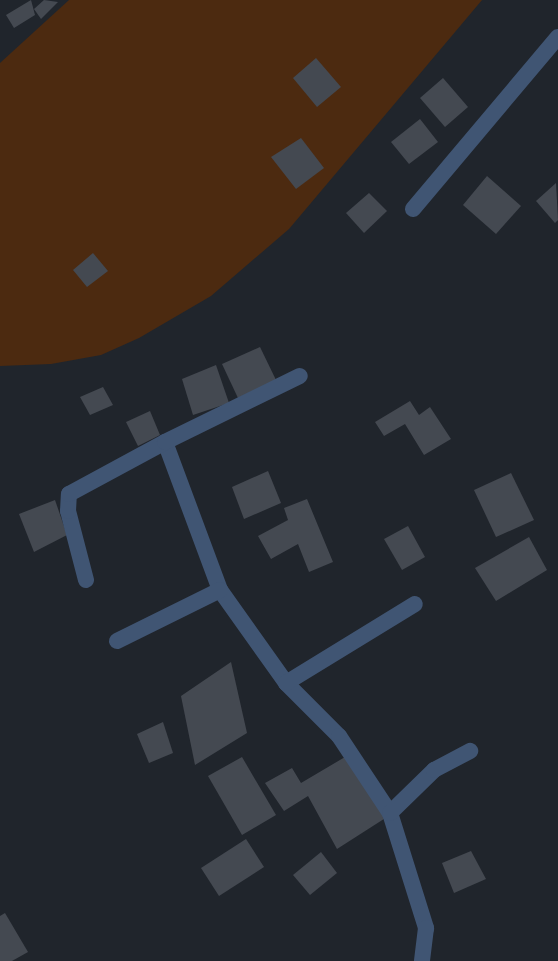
<!DOCTYPE html>
<html>
<head>
<meta charset="utf-8">
<style>
	body { margin:0 }
	#map { position:relative; width:558px; height:961px; overflow:hidden; background:#20252c; font-family:"Nunito Sans",sans-serif }
	div>[style] { position:absolute }
	[style*='--x'] { left:calc(var(--x)*1px); top:calc(var(--y)*1px); width:calc(var(--w)*1px); rotate:calc(var(--a)*1deg) }
	.green>* { inset:0; background:#4c2a10 }
	.building>* { inset:0; background:#444951 }
	.minor>* { height:16px; margin:-8px; padding:0 8px; transform-origin:8px; border-radius:8px; background:#405573 }
	span { translate:-50% -50%; white-space:nowrap; text-align:center; line-height:1.15; -webkit-text-stroke:6px #171b22; paint-order:stroke }
</style>
</head>
<body>
<div id="map">
	<div class="green">
		<div style="clip-path:polygon(69px 0,482px 0,289px 229px,211px 296px,139px 338px,101px 355px,51px 364px,0 366px,0 63px)"></div>
	</div>
	<div class="building">
		<div style="clip-path:polygon(31px 0,35px 15px,14px 28px,6px 15px)"></div>
		<div style="clip-path:polygon(44px 0,58px 2px,41px 19px,34px 9px)"></div>
		<div style="clip-path:polygon(316px 58px,341px 87px,317px 107px,293px 78px)"></div>
		<div style="clip-path:polygon(443px 78px,468px 107px,445px 127px,420px 98px)"></div>
		<div style="clip-path:polygon(420px 119px,438px 142px,409px 164px,391px 142px)"></div>
		<div style="clip-path:polygon(301px 138px,324px 168px,296px 189px,271px 157px)"></div>
		<div style="clip-path:polygon(487px 176px,521px 206px,496px 234px,463px 205px)"></div>
		<div style="clip-path:polygon(556px 183px,558px 220px,555px 223px,536px 201px)"></div>
		<div style="clip-path:polygon(369px 193px,387px 211px,364px 233px,346px 213px)"></div>
		<div style="clip-path:polygon(93px 253px,108px 271px,87px 287px,73px 270px)"></div>
		<div style="clip-path:polygon(260px 347px,276px 380px,238px 398px,222px 364px)"></div>
		<div style="clip-path:polygon(216px 365px,229px 403px,193px 415px,182px 379px)"></div>
		<div style="clip-path:polygon(103px 387px,113px 405px,90px 415px,80px 397px)"></div>
		<div style="clip-path:polygon(410px 401px,419px 415px,430px 407px,451px 439px,424px 455px,405px 424px,384px 436px,375px 422px)"></div>
		<div style="clip-path:polygon(150px 411px,160px 435px,138px 446px,126px 422px)"></div>
		<div style="clip-path:polygon(268px 471px,281px 503px,244px 519px,232px 487px)"></div>
		<div style="clip-path:polygon(511px 473px,534px 520px,496px 537px,474px 490px)"></div>
		<div style="clip-path:polygon(307px 499px,333px 562px,309px 572px,298px 544px,271px 559px,258px 536px,288px 520px,284px 508px)"></div>
		<div style="clip-path:polygon(55px 500px,67px 535px,34px 552px,19px 514px)"></div>
		<div style="clip-path:polygon(408px 526px,425px 557px,402px 570px,384px 539px)"></div>
		<div style="clip-path:polygon(529px 537px,547px 570px,496px 601px,475px 568px)"></div>
		<div style="clip-path:polygon(231px 662px,247px 733px,195px 765px,181px 696px)"></div>
		<div style="clip-path:polygon(163px 722px,173px 753px,149px 763px,137px 734px)"></div>
		<div style="clip-path:polygon(242px 757px,276px 815px,242px 835px,208px 776px)"></div>
		<div style="clip-path:polygon(345px 757px,387px 817px,337px 849px,308px 796px,284px 811px,265px 783px,292px 768px,301px 783px)"></div>
		<div style="clip-path:polygon(246px 839px,264px 867px,219px 896px,201px 868px)"></div>
		<div style="clip-path:polygon(471px 851px,486px 879px,454px 893px,442px 863px)"></div>
		<div style="clip-path:polygon(321px 852px,337px 873px,310px 895px,293px 875px)"></div>
		<div style="clip-path:polygon(5px 913px,28px 952px,12px 961px,0 961px,0 916px)"></div>
	</div>
	<div class="minor">
		<div style="--x:413;--y:209;--w:225;--a:-49.9"></div>
		<div style="--x:165;--y:442;--w:158;--a:69.6"></div>
		<div style="--x:220;--y:590;--w:114;--a:54.6"></div>
		<div style="--x:286;--y:683;--w:75;--a:45"></div>
		<div style="--x:339;--y:736;--w:92;--a:56.5"></div>
		<div style="--x:390;--y:813;--w:121;--a:72.6"></div>
		<div style="--x:426;--y:928;--w:33;--a:97"></div>
		<div style="--x:86;--y:580;--w:71;--a:-104.6"></div>
		<div style="--x:68;--y:511;--w:17;--a:-87"></div>
		<div style="--x:69;--y:494;--w:109;--a:-28.4"></div>
		<div style="--x:165;--y:442;--w:150;--a:-26.1"></div>
		<div style="--x:117;--y:641;--w:115;--a:-26.3"></div>
		<div style="--x:286;--y:683;--w:151;--a:-31.5"></div>
		<div style="--x:390;--y:813;--w:62;--a:-44.3"></div>
		<div style="--x:434;--y:770;--w:41;--a:-27.8"></div>
	</div>
</div>
</body>
</html>
